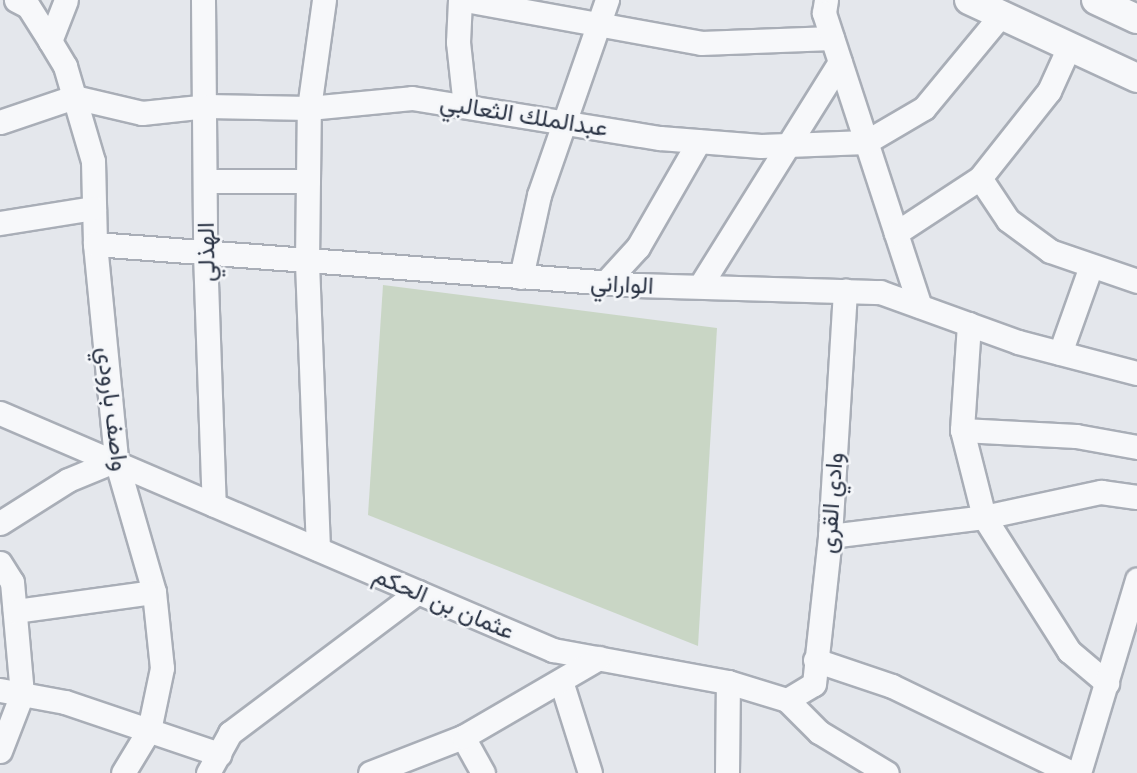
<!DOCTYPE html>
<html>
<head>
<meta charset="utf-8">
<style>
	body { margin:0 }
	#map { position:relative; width:1137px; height:773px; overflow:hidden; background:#e4e7ec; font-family:Raleway,Vazirmatn,sans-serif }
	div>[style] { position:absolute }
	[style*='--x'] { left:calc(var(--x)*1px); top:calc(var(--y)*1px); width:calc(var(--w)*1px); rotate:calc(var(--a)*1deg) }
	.green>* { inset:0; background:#c9d6c5 }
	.roads { filter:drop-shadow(2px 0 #a9aeb7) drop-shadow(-2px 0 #a9aeb7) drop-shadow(0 2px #a9aeb7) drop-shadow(0 -2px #a9aeb7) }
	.minor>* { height:23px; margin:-11.5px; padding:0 11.5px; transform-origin:11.5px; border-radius:11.5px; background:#f7f8fa }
	.tertiary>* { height:28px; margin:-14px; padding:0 14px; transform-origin:14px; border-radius:14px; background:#f7f8fa }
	span { translate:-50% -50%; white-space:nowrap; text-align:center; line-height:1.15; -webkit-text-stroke:5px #f4f6f9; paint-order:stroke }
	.street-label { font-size:24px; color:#2b3445 }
</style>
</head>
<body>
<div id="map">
	<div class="green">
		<div style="clip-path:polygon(383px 285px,717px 328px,698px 646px,368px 515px)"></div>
	</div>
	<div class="roads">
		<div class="minor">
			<div style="--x:16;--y:0;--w:13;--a:27"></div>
			<div style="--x:28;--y:6;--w:41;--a:57.8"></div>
			<div style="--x:66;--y:0;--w:44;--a:111.3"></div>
			<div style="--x:50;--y:41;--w:29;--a:59"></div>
			<div style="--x:65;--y:66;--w:99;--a:73.6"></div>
			<div style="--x:93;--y:161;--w:83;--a:88.6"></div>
			<div style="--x:95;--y:244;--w:217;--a:84.4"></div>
			<div style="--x:116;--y:460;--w:137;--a:73.9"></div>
			<div style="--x:154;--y:592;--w:76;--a:84"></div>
			<div style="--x:162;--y:668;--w:63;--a:101.8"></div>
			<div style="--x:149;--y:730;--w:50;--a:121.2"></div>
			<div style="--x:203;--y:0;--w:253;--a:89.5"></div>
			<div style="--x:205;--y:253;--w:252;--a:88"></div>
			<div style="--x:460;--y:0;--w:42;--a:92.7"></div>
			<div style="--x:458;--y:42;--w:64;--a:83.8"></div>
			<div style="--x:465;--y:0;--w:240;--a:10.3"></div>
			<div style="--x:701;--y:43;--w:131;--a:-2.2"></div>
			<div style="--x:826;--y:0;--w:13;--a:99"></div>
			<div style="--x:824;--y:13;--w:308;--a:71.9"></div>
			<div style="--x:0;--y:122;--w:78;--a:-18.7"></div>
			<div style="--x:74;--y:97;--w:70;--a:13.2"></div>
			<div style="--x:142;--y:113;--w:65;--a:-6.1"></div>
			<div style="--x:207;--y:106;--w:102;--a:1.1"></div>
			<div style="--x:309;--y:108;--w:103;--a:-5.5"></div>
			<div style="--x:412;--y:98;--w:251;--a:9.2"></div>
			<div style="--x:660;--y:138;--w:101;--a:4.5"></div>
			<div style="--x:761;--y:146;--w:105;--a:-2.2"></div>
			<div style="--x:866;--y:142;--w:67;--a:-30.4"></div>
			<div style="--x:924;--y:108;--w:121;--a:-50.4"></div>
			<div style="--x:980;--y:178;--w:50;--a:56.3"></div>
			<div style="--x:1008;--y:220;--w:52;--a:36.4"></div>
			<div style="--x:1050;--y:251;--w:92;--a:19"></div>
			<div style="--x:206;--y:181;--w:102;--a:0"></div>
			<div style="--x:0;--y:223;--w:95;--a:-9.1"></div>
			<div style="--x:896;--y:233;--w:100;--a:-33.2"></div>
			<div style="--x:980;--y:178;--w:111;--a:-51.6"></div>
			<div style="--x:1049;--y:91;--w:48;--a:-65.6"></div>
			<div style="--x:95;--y:244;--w:546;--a:4.31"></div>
			<div style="--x:639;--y:285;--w:241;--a:1.7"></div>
			<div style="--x:880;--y:292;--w:147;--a:19.9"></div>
			<div style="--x:1018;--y:342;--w:123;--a:14.6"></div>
			<div style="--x:521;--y:277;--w:84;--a:-77.6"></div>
			<div style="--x:539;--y:195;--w:207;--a:-70.8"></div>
			<div style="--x:605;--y:283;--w:49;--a:-47.5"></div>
			<div style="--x:638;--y:247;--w:122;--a:-60.1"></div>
			<div style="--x:700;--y:286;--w:264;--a:-58"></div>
			<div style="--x:969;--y:324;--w:106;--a:93.8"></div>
			<div style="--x:962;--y:430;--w:90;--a:75.8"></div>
			<div style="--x:984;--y:517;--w:159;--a:57.6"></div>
			<div style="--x:1069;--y:651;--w:50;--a:40.1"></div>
			<div style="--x:1060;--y:353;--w:92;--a:-70.4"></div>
			<div style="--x:0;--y:413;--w:602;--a:23.2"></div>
			<div style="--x:553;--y:650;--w:178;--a:10.4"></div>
			<div style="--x:728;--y:682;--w:62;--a:17"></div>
			<div style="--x:787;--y:700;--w:45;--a:45"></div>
			<div style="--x:819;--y:732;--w:79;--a:31.1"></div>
			<div style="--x:962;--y:430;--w:114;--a:3"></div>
			<div style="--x:1076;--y:436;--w:62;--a:10.2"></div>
			<div style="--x:0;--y:523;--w:80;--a:-32.3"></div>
			<div style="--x:68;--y:480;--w:52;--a:-22.6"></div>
			<div style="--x:830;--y:536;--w:155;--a:-7"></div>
			<div style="--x:984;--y:517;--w:120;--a:-12.1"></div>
			<div style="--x:1101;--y:492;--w:36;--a:8"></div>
			<div style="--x:318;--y:549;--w:287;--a:-92.2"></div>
			<div style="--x:307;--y:262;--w:154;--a:-89.3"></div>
			<div style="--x:309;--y:108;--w:109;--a:-82.1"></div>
			<div style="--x:0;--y:563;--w:22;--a:58"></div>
			<div style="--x:12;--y:582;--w:112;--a:84.9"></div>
			<div style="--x:22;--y:694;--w:61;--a:111.1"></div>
			<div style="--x:15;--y:611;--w:140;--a:-7.8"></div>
			<div style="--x:815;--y:660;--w:81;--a:18.7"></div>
			<div style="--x:892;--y:686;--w:200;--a:25.8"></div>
			<div style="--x:561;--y:681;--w:96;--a:72.5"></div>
			<div style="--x:0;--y:690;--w:66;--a:10.5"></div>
			<div style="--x:65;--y:702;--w:163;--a:18.7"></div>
			<div style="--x:787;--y:700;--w:31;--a:-31"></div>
			<div style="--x:814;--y:684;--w:149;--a:-83.8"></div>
			<div style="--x:830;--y:536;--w:246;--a:-86.5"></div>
			<div style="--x:463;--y:737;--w:41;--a:60.9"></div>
			<div style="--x:208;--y:773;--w:46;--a:-61.2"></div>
			<div style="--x:230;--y:733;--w:235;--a:-36.9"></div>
			<div style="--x:370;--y:773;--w:100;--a:-21.2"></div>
			<div style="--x:463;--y:737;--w:157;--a:-30.2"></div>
			<div style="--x:727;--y:773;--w:91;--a:-89.4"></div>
			<div style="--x:1079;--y:773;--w:202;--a:-73.3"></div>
		</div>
		<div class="tertiary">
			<div style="--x:969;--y:0;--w:185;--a:24.9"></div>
			<div style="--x:1096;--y:0;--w:45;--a:24.9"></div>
		</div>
	</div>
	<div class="street-label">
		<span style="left:524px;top:115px;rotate:9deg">عبدالملك الثعالبي</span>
		<span style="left:206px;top:252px;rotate:-91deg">الهذلي</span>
		<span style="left:622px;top:284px;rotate:3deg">الواراني</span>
		<span style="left:113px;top:409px;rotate:83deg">واصف بارودي</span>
		<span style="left:831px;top:503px;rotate:-86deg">وادي القرى</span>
		<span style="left:444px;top:603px;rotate:23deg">عثمان بن الحكم</span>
	</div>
</div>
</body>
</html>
